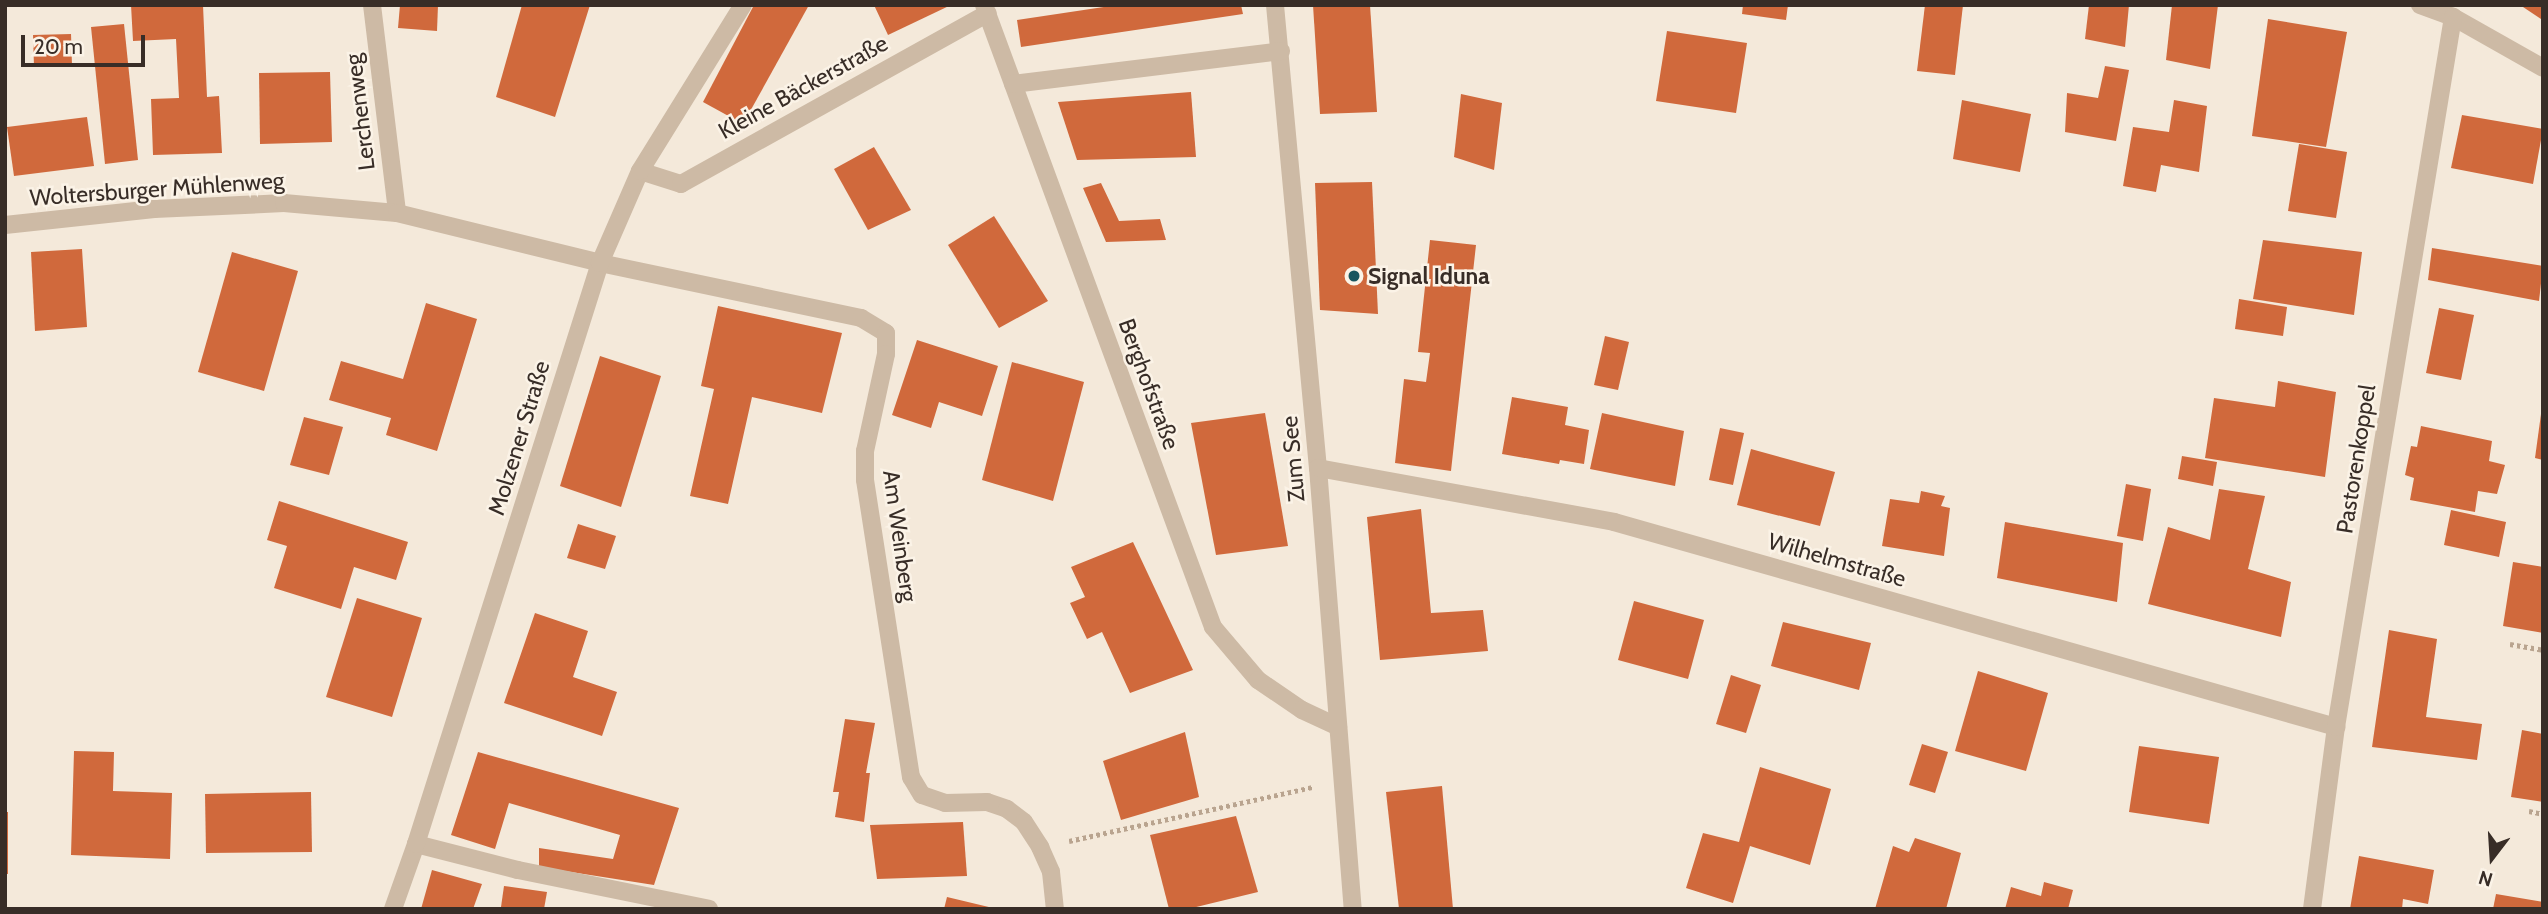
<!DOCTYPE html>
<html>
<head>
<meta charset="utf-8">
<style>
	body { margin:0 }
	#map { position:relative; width:2548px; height:914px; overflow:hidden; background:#f4e9da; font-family:Cabin,sans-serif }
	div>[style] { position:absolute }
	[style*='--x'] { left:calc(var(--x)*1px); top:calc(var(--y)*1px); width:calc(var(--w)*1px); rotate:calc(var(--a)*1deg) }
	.building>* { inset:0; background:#d0693c }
	.path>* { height:4.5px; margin-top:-2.25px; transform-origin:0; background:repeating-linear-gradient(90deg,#b9a48f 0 3.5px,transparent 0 7px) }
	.street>* { height:18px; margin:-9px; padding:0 9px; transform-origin:9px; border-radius:9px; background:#cdbaa5 }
	.dots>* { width:19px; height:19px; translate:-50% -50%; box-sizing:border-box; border:4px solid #fbf3e7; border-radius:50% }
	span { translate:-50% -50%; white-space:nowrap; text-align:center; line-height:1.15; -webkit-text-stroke:5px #fbf3e7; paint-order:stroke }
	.street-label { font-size:23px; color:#382d27 }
	.poi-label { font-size:23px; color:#382d27; font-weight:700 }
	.left { translate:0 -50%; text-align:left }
	.frame { position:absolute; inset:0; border:7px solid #382d27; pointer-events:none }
	.north { position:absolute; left:2457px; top:823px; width:70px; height:70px; -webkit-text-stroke:5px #fbf3e7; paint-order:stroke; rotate:197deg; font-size:19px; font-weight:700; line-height:28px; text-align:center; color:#382d27 }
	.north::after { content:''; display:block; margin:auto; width:24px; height:32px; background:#382d27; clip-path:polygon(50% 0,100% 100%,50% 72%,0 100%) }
	.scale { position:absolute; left:21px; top:35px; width:124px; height:32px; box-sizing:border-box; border:4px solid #382d27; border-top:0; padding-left:9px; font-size:21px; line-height:24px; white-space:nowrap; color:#382d27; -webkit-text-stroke:5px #fbf3e7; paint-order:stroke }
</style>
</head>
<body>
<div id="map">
	<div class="building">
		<div style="clip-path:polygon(131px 5px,203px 5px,207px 97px,219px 96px,222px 153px,153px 155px,151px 99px,179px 98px,176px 39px,133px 41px)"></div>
		<div style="clip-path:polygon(400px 5px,438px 5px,437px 31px,398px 28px)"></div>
		<div style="clip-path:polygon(522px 5px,590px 5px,555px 117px,496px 97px)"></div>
		<div style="clip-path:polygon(754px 5px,809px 5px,743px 124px,703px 102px)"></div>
		<div style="clip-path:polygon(874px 5px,951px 5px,888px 35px)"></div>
		<div style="clip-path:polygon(1117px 5px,1241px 5px,1243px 14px,1021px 47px,1017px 20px)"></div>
		<div style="clip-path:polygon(1313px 5px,1370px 5px,1377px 112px,1320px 114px)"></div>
		<div style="clip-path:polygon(1743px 5px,1788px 5px,1786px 20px,1742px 14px)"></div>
		<div style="clip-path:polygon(1925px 5px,1963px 5px,1955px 75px,1917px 71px)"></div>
		<div style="clip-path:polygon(2089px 5px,2129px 5px,2125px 47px,2085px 39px)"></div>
		<div style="clip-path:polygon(2172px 5px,2218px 5px,2210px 69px,2166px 60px)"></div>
		<div style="clip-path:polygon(2520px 5px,2543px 5px,2543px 20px,2541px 19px)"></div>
		<div style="clip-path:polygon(2268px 19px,2347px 32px,2326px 147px,2252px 136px)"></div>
		<div style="clip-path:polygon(124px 24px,138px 160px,105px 164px,91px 27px)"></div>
		<div style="clip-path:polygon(1667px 31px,1747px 43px,1736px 113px,1656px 101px)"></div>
		<div style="clip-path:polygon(71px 34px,72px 66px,34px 67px,33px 35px)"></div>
		<div style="clip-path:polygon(2105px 66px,2129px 70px,2116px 141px,2065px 132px,2067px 93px,2098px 98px)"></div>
		<div style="clip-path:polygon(330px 72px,332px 142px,260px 144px,259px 73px)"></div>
		<div style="clip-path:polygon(1191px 92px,1196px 157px,1077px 160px,1058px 102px)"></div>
		<div style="clip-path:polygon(1461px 94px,1502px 103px,1494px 170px,1454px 157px)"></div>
		<div style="clip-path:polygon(1962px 100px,2031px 114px,2020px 172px,1953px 159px)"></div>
		<div style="clip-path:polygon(2174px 100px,2207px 106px,2199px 172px,2161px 165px,2156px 192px,2123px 186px,2133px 127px,2169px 132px)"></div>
		<div style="clip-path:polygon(2462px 115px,2543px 129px,2533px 184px,2451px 168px)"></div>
		<div style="clip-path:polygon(87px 117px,94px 166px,14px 176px,7px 127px)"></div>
		<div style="clip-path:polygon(2299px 144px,2347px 152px,2336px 218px,2288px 211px)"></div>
		<div style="clip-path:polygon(874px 147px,911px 210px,868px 230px,834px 169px)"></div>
		<div style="clip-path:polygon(1372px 182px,1378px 314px,1320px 310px,1315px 183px)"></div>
		<div style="clip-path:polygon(1101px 183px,1119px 221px,1160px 219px,1166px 240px,1106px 242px,1083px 188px)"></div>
		<div style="clip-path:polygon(994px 216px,1048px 301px,999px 328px,948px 245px)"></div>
		<div style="clip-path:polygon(1430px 240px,1476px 245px,1451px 471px,1395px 463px,1404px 379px,1426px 382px,1430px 353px,1418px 352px)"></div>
		<div style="clip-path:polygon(2263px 240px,2362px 252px,2354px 315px,2253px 299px)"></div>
		<div style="clip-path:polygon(2432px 248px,2543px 266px,2539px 301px,2428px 280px)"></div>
		<div style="clip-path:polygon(82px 249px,87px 327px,35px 331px,31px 252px)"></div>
		<div style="clip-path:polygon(232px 252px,298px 271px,264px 391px,198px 372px)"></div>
		<div style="clip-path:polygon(2239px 299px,2287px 307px,2283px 336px,2235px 329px)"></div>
		<div style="clip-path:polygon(426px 303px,477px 319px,437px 451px,386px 435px,391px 418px,329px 400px,341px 361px,403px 379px)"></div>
		<div style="clip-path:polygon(718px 306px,842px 333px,822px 413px,752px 397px,728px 504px,690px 496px,714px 389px,701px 386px)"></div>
		<div style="clip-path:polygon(2439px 308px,2474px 315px,2461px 380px,2426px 373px)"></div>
		<div style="clip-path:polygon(1605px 336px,1629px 342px,1618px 390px,1594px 385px)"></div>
		<div style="clip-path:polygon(917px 340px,998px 366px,982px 416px,939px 402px,931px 428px,892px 415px)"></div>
		<div style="clip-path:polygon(600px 356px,661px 376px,621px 507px,560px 486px)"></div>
		<div style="clip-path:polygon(1012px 362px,1084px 382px,1053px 501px,982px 480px)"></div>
		<div style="clip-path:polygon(2278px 381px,2336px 392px,2325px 477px,2205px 458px,2214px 398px,2275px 407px)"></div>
		<div style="clip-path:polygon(1512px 397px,1568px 407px,1565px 425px,1589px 430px,1584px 464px,1560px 460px,1559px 464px,1502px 454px)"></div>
		<div style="clip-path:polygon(1265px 413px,1288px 546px,1216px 555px,1191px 423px)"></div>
		<div style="clip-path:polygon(1602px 413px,1684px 431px,1675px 486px,1590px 469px)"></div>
		<div style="clip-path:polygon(2541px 414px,2543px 414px,2543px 460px,2535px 458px)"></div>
		<div style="clip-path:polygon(304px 417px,343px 427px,329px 475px,290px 465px)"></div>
		<div style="clip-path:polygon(2421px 426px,2492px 441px,2489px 461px,2505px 465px,2497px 494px,2478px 491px,2475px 512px,2410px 500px,2414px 478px,2405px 475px,2411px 446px,2417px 447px)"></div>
		<div style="clip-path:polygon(1720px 428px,1744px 433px,1733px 485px,1709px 480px)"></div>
		<div style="clip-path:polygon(1751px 449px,1835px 472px,1820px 526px,1737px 505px)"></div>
		<div style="clip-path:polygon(2182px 456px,2217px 462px,2213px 486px,2178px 479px)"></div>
		<div style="clip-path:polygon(2126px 484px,2151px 489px,2143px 541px,2117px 536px)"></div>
		<div style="clip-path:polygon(2219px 489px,2265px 496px,2248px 569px,2291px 582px,2281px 637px,2148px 604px,2168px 527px,2210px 540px)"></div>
		<div style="clip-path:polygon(1921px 491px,1945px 496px,1941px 506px,1950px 508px,1944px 556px,1882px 546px,1890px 499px,1919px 503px)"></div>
		<div style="clip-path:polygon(279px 501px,408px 542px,396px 580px,354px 567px,341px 609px,274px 588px,287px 546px,267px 540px)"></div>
		<div style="clip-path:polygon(1421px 509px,1431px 613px,1483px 610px,1488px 651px,1380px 660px,1367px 517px)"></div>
		<div style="clip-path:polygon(2451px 510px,2506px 522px,2499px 557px,2444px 545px)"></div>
		<div style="clip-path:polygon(2005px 522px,2123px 543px,2117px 602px,1997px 578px)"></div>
		<div style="clip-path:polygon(578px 524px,616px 536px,605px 569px,567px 558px)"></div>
		<div style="clip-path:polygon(1133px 542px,1193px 670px,1130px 693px,1102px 632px,1087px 639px,1070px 603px,1085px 597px,1071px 567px)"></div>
		<div style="clip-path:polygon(2513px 562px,2543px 567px,2543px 633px,2503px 626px)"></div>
		<div style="clip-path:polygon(357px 598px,422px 618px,392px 717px,326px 697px)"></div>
		<div style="clip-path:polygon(1634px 601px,1704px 620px,1688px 679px,1618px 660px)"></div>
		<div style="clip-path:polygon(535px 613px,588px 631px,573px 677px,617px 692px,602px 736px,504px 703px)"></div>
		<div style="clip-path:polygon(1783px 622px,1871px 643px,1859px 690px,1771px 666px)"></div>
		<div style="clip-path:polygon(2389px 630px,2437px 639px,2426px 717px,2482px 724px,2477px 760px,2372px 747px)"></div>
		<div style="clip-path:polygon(1978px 671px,2048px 693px,2026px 771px,1955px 751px)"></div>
		<div style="clip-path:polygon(1731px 675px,1761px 685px,1746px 733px,1716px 724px)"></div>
		<div style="clip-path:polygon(845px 719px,875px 723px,866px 773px,870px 773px,864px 822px,835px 817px,839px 792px,833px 792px)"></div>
		<div style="clip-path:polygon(2522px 730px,2543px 734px,2543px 802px,2511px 797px)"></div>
		<div style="clip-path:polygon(1185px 732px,1199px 797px,1121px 820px,1103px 761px)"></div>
		<div style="clip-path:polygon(1922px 744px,1948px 752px,1935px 793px,1909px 785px)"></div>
		<div style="clip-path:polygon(2139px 746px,2219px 757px,2209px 824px,2129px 812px)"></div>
		<div style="clip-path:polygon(74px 751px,114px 752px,113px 791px,172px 793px,170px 859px,71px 855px)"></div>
		<div style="clip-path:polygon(478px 752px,679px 808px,654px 885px,539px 867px,539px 848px,613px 859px,620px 835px,509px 803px,495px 849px,451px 835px)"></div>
		<div style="clip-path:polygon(1760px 767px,1831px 789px,1810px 865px,1750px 846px,1733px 903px,1686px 888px,1703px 833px,1739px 842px)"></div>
		<div style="clip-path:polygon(1442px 786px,1453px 909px,1399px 909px,1386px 792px)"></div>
		<div style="clip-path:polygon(311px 792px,312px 852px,206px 853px,205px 794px)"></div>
		<div style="clip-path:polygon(5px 812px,8px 812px,8px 874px,5px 874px)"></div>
		<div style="clip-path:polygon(1236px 816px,1258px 892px,1188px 909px,1169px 909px,1150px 835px)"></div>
		<div style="clip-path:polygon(963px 822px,967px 876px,877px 879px,870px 825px)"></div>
		<div style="clip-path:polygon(1915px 838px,1961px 853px,1946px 909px,1875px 909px,1893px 846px,1909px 852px)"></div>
		<div style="clip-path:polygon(2359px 856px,2434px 870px,2428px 904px,2403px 899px,2402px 909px,2350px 909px)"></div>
		<div style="clip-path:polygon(432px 870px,482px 884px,473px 909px,421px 909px)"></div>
		<div style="clip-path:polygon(2044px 882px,2073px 890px,2068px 909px,2005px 909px,2011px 887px,2041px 896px)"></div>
		<div style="clip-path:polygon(504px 886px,547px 892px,544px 909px,501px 907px)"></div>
		<div style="clip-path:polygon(2496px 894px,2543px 902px,2543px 909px,2493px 909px)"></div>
		<div style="clip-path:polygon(947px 897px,993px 908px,993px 909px,944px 909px)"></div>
	</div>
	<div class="path">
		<div style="--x:2510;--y:644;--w:34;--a:10"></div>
		<div style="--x:2529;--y:811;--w:14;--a:12"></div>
		<div style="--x:1069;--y:841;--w:250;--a:-12.5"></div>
	</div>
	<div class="street">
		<div style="--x:372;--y:5;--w:209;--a:83.1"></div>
		<div style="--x:984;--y:5;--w:663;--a:69.79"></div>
		<div style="--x:1213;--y:627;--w:70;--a:49.7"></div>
		<div style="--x:1258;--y:680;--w:53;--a:34.3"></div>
		<div style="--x:1302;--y:710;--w:40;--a:25"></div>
		<div style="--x:1275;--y:5;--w:465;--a:84.7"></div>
		<div style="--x:1318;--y:468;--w:442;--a:85.5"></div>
		<div style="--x:2420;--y:5;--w:35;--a:20"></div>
		<div style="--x:2453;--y:17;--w:103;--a:29.5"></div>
		<div style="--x:1013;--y:84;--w:270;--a:-7"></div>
		<div style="--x:640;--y:171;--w:43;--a:17.6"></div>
		<div style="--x:681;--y:184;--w:351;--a:-29.1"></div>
		<div style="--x:5;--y:225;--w:150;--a:-6.1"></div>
		<div style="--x:154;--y:209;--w:130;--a:-2.6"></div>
		<div style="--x:284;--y:203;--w:113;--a:5.1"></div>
		<div style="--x:397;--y:213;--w:209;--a:13.8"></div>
		<div style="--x:600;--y:263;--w:267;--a:11.9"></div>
		<div style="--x:861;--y:318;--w:29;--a:31"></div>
		<div style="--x:886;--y:333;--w:21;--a:90"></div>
		<div style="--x:886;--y:354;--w:99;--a:102.2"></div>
		<div style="--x:865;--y:451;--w:29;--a:90"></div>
		<div style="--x:865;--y:480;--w:301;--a:81.2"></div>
		<div style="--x:911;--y:777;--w:21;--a:59"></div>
		<div style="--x:922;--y:795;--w:24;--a:19"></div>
		<div style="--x:945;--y:803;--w:42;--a:-1.4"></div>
		<div style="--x:987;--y:802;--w:21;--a:19"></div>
		<div style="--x:1007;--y:809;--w:21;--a:37"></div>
		<div style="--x:1024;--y:822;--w:30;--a:57"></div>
		<div style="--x:1040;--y:847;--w:27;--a:66"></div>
		<div style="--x:1051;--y:872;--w:37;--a:84"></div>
		<div style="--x:1318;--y:468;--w:301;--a:10.3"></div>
		<div style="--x:1614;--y:522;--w:751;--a:15.85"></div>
		<div style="--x:416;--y:844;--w:105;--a:14.3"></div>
		<div style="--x:518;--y:870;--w:195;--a:11.5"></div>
		<div style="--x:393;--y:909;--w:69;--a:-70.5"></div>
		<div style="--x:416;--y:844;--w:609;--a:-72.43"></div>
		<div style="--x:600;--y:263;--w:100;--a:-66.5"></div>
		<div style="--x:640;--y:171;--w:195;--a:-58.2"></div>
		<div style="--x:2312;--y:909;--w:184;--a:-82.5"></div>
		<div style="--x:2336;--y:727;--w:720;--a:-80.64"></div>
	</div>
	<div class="dots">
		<div style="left:1354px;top:276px;background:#19555e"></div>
	</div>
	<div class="street-label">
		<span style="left:803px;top:87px;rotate:-29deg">Kleine Bäckerstraße</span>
		<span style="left:360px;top:112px;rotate:-97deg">Lerchenweg</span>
		<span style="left:157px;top:189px;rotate:-4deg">Woltersburger Mühlenweg</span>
		<span style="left:1149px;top:384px;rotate:70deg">Berghofstraße</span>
		<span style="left:519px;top:438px;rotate:-73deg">Molzener Straße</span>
		<span style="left:1293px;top:459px;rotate:-95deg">Zum See</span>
		<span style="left:2356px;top:459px;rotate:-81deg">Pastorenkoppel</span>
		<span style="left:900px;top:536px;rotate:82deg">Am Weinberg</span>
		<span style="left:1837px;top:560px;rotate:16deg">Wilhelmstraße</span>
	</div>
	<div class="poi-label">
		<span class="left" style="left:1368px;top:276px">Signal Iduna</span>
	</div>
	<div class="frame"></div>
	<div class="north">N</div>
	<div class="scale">20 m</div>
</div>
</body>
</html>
